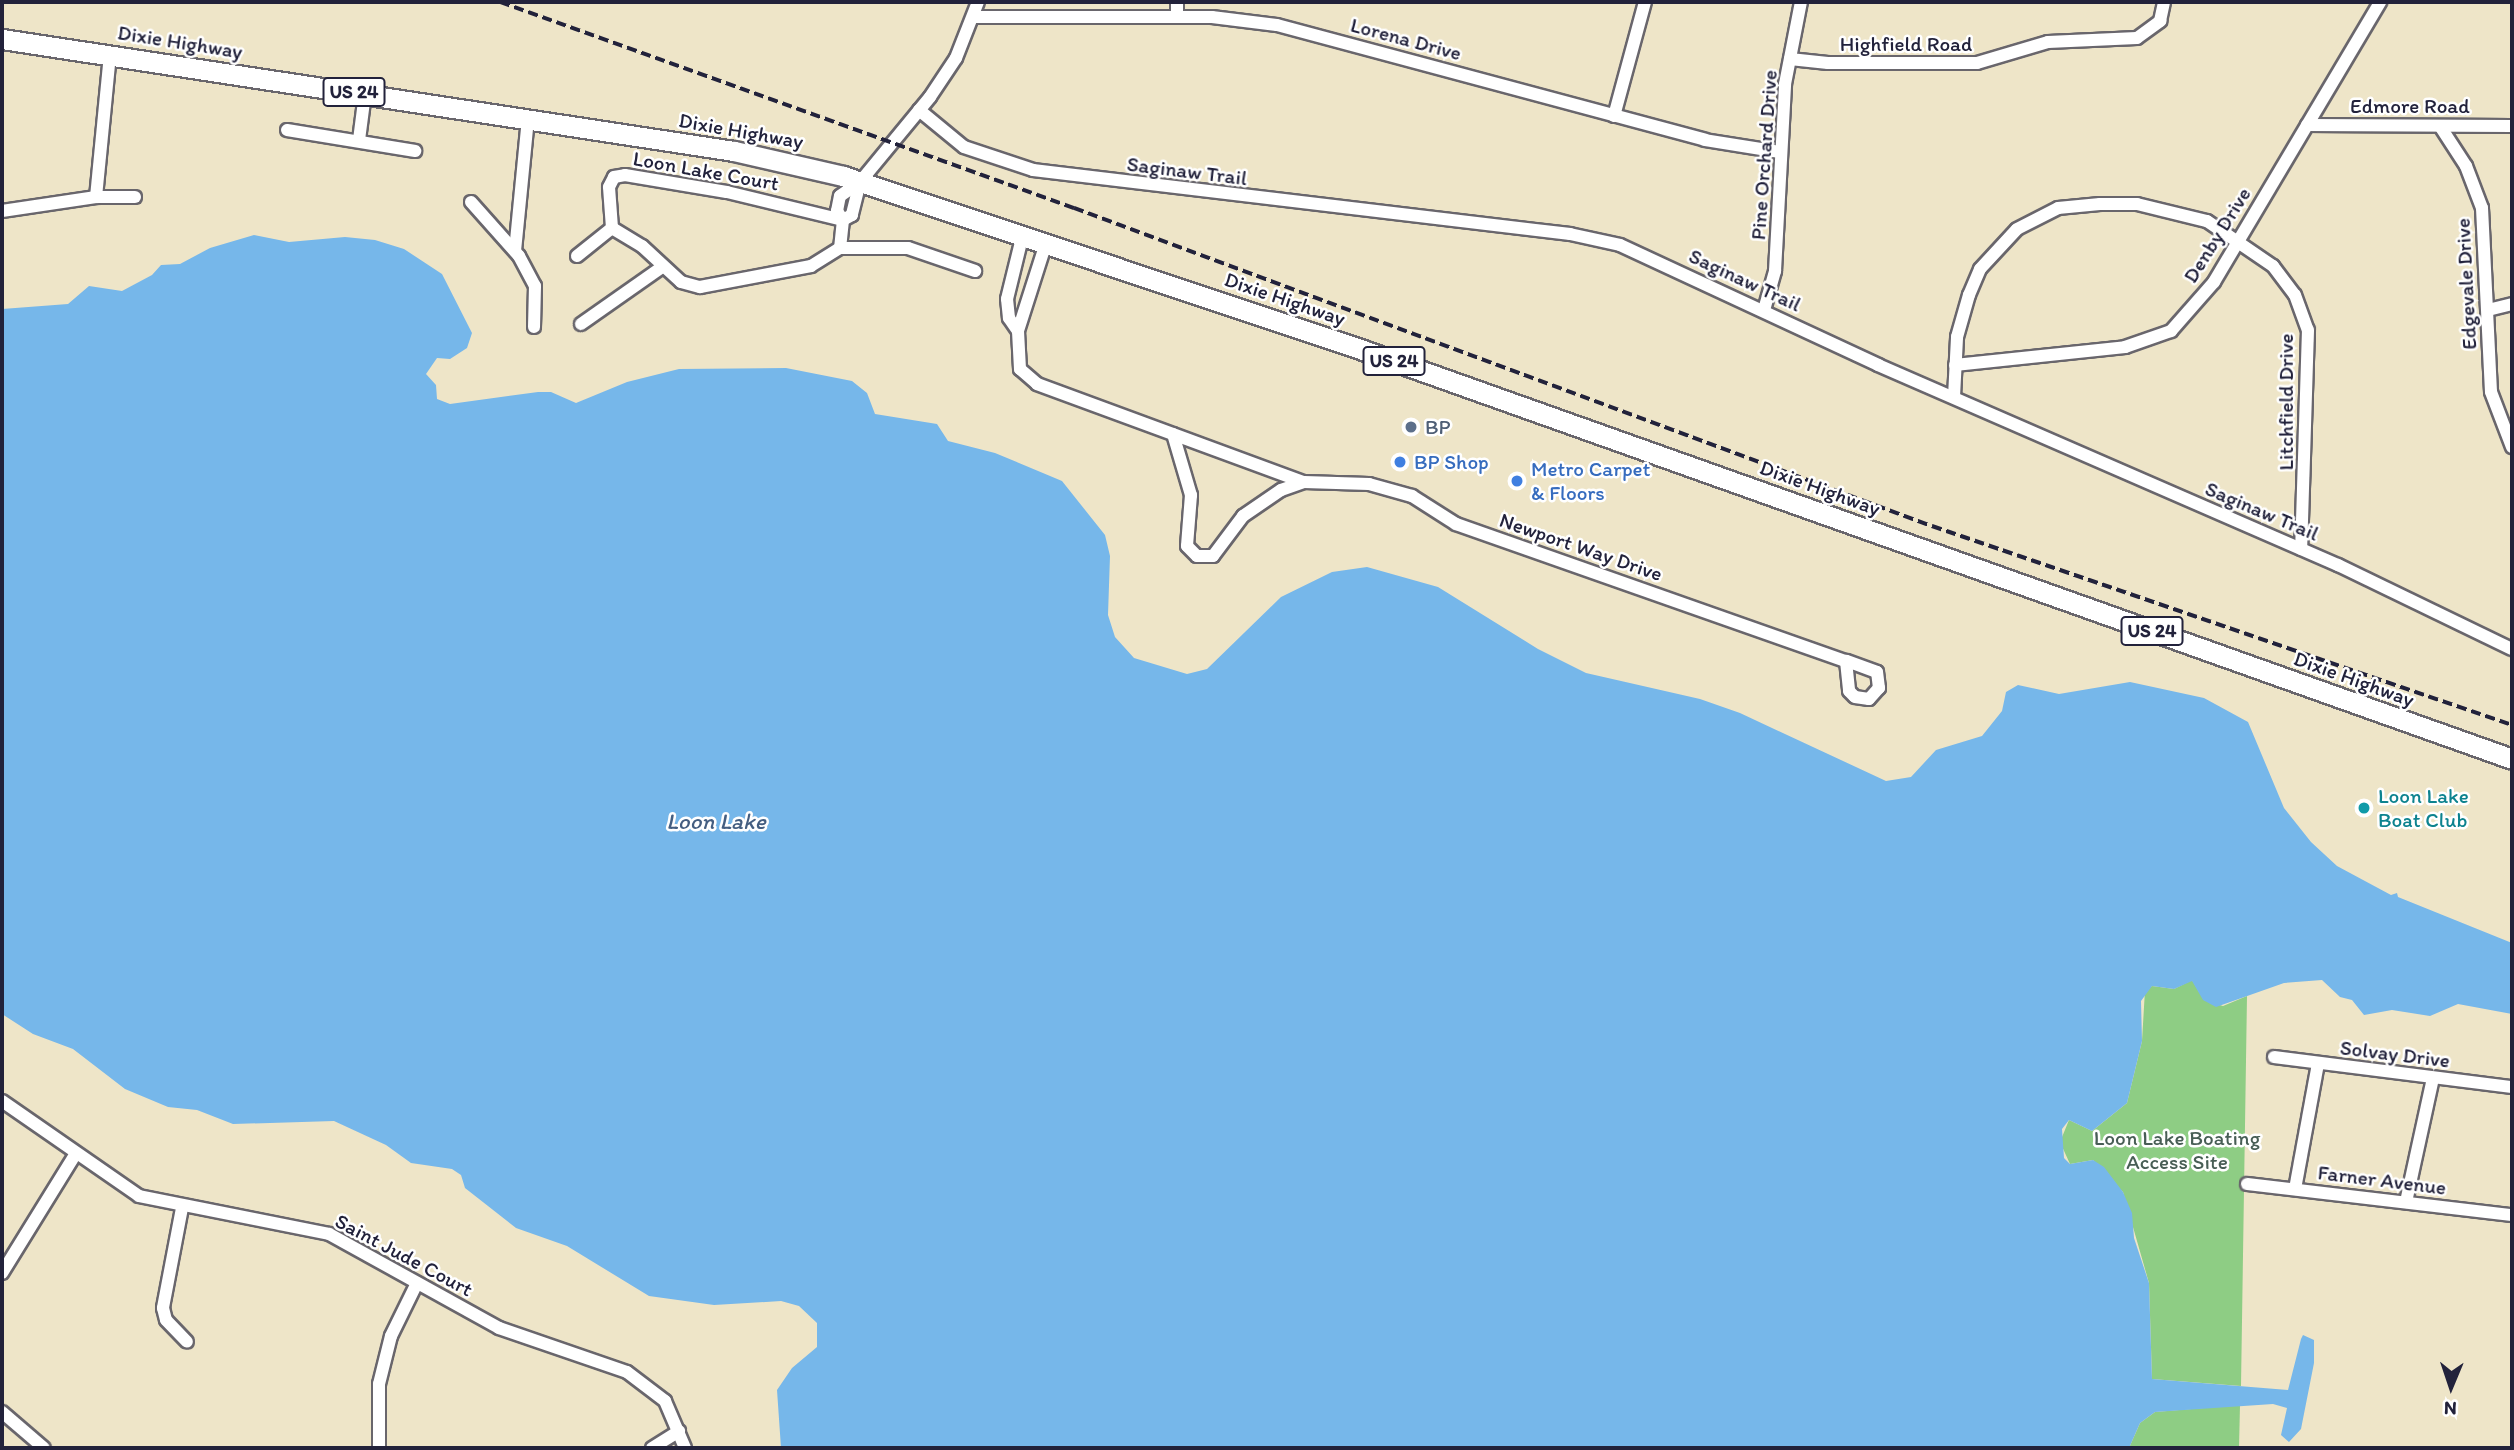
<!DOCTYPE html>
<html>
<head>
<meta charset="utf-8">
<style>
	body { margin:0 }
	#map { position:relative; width:2514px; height:1450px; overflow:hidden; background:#eee5c8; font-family:Itim,sans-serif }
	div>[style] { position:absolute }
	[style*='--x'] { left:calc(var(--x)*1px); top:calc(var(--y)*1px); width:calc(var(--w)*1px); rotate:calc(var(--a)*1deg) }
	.green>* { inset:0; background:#8ecd84 }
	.water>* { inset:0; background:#76b7ea }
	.roads { filter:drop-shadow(2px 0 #69666c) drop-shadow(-2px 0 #69666c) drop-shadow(0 2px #69666c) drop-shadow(0 -2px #69666c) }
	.minor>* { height:12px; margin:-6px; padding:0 6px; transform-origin:6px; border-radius:6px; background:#fff }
	.primary>* { height:19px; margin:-9.5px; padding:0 9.5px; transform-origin:9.5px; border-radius:9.5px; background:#fff }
	.rail>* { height:3.5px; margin-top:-1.75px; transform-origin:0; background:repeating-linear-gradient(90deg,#22223b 0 10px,transparent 0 15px) }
	.dots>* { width:19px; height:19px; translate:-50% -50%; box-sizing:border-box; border:4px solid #fff; border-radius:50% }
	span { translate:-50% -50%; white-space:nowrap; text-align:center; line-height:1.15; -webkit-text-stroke:5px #fff; paint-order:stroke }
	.shield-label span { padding:2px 5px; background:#fff; border:2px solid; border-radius:5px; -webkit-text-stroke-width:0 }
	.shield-label { font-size:19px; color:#22223b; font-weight:700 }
	.street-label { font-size:21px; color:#22223b }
	.service-label { font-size:21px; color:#4e5e75 }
	.left { translate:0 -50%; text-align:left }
	.shop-label { font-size:21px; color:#366cbe }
	.culture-label { font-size:21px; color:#0d838f }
	.park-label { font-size:21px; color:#485e55 }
	.water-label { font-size:23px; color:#445e81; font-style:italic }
	.frame { position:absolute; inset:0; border:4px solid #22223b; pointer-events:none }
	.north { position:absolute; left:2416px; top:1352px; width:70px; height:70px; -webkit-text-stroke:5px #fff; paint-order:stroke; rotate:182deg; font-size:19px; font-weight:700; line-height:28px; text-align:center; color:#22223b }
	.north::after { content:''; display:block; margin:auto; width:24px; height:32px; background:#22223b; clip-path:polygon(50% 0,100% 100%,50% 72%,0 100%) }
</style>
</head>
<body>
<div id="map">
	<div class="green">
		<div style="clip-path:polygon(2192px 980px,2204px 1000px,2223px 1006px,2247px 996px,2241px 1386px,2152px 1379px,2149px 1283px,2123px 1192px,2093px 1160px,2070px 1164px,2060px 1142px,2069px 1120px,2092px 1131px,2127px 1103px,2142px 1041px,2145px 990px,2152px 986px,2174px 989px)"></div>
		<div style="clip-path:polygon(2240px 1405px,2239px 1448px,2129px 1448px,2140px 1423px,2155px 1412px)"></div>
	</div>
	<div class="water">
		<div style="clip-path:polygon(254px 235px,289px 242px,345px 237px,375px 240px,404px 249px,442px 274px,472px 333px,467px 348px,450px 359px,437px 358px,426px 374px,436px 385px,437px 399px,450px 404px,538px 392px,551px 392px,576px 403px,627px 382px,679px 369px,786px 368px,852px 381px,867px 393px,875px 414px,937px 424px,948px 441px,995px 453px,1062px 481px,1105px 535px,1110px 556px,1108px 615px,1115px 637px,1134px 658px,1187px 674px,1207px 669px,1281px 597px,1332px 572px,1367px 567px,1438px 587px,1538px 649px,1586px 673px,1700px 699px,1740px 713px,1886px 781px,1911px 777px,1936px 750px,1982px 736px,2002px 711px,2006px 692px,2018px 685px,2059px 694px,2130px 682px,2204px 698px,2248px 722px,2284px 808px,2311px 842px,2337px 866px,2391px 895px,2397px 893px,2398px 897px,2512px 943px,2512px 1014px,2458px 1004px,2430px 1016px,2392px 1010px,2364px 1015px,2352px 1000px,2340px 997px,2322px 980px,2284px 983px,2216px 1007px,2203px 1000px,2192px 981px,2174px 989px,2152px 986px,2141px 1001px,2142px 1041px,2127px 1103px,2092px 1131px,2069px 1120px,2062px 1129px,2064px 1158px,2070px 1164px,2093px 1160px,2104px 1167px,2123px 1192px,2132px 1213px,2134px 1238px,2149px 1283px,2152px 1379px,2288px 1390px,2301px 1339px,2303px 1335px,2314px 1340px,2314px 1363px,2301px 1429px,2289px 1442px,2281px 1435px,2287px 1408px,2273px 1404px,2155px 1412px,2140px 1423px,2129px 1448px,781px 1448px,777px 1390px,792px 1368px,817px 1347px,817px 1323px,799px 1306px,781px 1301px,714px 1305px,649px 1296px,567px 1246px,516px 1228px,465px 1188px,461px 1175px,452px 1169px,411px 1163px,386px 1145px,334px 1121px,233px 1124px,197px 1110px,168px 1107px,125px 1089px,73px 1049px,33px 1034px,2px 1014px,2px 309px,68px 304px,89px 286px,122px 291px,152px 275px,161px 265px,180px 264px,210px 248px)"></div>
	</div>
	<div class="roads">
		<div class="minor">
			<div style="--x:974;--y:17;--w:238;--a:0"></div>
			<div style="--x:1212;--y:17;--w:65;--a:7"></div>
			<div style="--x:1277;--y:25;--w:443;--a:15"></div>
			<div style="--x:1705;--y:140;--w:76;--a:9.1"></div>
			<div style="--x:1177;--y:17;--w:15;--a:-90"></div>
			<div style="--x:1790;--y:59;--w:38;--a:6"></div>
			<div style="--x:1828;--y:63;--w:149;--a:0"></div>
			<div style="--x:1977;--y:63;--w:74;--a:-16.5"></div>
			<div style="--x:2048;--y:42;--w:89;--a:-2.6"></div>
			<div style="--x:2137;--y:38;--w:29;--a:-36"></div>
			<div style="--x:2160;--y:21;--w:19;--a:-78"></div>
			<div style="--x:919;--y:110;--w:58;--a:39.4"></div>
			<div style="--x:964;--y:147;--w:73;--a:18.4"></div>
			<div style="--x:1033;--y:170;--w:541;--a:6.8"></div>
			<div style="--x:1570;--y:234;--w:51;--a:12.4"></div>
			<div style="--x:1620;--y:245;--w:285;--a:24.9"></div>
			<div style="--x:1878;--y:365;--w:502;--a:23.5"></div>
			<div style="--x:2338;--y:565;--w:193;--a:25.8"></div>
			<div style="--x:1614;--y:116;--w:118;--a:-74.8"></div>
			<div style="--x:2307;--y:125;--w:205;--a:0.3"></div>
			<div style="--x:2440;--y:126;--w:48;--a:57"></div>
			<div style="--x:2466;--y:166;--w:45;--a:69.1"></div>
			<div style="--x:2482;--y:208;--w:184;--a:87.2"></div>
			<div style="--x:2491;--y:392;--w:59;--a:69.1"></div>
			<div style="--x:287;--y:130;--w:130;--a:9.3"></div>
			<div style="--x:359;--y:140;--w:46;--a:-82.6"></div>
			<div style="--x:860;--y:182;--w:34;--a:104"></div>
			<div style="--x:852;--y:215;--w:10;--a:151"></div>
			<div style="--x:843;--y:220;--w:11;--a:-124"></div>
			<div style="--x:837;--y:211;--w:15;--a:-79"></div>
			<div style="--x:840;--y:196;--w:24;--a:-35"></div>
			<div style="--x:860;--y:182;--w:110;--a:-50.5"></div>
			<div style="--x:930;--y:97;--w:47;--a:-56.3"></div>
			<div style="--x:956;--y:58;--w:60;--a:-68.6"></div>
			<div style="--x:96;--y:197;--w:39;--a:0"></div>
			<div style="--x:471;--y:202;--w:72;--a:48.4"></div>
			<div style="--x:519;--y:256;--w:34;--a:62"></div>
			<div style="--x:535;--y:286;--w:41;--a:91.4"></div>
			<div style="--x:2;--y:211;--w:95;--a:-8.5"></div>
			<div style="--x:96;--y:197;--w:143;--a:-84.4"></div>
			<div style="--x:612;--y:228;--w:35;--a:31"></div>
			<div style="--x:642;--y:246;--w:53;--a:42.7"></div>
			<div style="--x:681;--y:282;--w:20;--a:15"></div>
			<div style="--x:700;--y:287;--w:113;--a:-10.7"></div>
			<div style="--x:811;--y:266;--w:34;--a:-32"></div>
			<div style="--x:840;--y:248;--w:68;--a:0"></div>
			<div style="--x:908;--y:248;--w:71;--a:18.9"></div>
			<div style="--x:612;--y:228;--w:41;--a:-94.2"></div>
			<div style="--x:609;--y:187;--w:11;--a:-63"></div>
			<div style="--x:614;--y:177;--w:11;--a:-10"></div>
			<div style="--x:625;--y:175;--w:103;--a:9.5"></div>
			<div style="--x:727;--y:192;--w:119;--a:13.6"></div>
			<div style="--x:843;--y:220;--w:28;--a:96"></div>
			<div style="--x:1046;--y:243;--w:92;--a:107.7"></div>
			<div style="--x:1018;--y:331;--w:38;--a:87"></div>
			<div style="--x:1020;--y:369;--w:23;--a:41"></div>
			<div style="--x:1037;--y:384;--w:284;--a:20.2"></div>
			<div style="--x:1304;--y:482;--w:65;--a:1.8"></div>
			<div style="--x:1369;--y:484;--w:45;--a:15.6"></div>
			<div style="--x:1412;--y:496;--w:52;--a:32.5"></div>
			<div style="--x:1456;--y:524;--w:413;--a:19.4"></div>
			<div style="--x:1846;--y:661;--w:30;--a:84"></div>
			<div style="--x:1849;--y:691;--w:8;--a:45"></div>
			<div style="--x:1855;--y:697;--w:14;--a:8"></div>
			<div style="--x:1869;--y:699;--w:15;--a:-48"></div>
			<div style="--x:1879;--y:688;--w:16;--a:-97"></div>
			<div style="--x:1877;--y:672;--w:33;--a:-160"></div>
			<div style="--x:515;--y:251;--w:133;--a:-84.4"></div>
			<div style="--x:577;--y:256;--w:45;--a:-38.7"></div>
			<div style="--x:1764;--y:310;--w:41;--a:-74.2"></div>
			<div style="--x:1775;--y:271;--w:187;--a:-86.9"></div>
			<div style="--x:1785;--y:84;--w:84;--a:-79"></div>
			<div style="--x:2488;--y:310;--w:25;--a:-14"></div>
			<div style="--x:581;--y:324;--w:99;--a:-35.1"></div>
			<div style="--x:1018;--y:331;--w:16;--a:-125"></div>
			<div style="--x:1009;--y:318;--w:19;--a:-96"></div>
			<div style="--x:1007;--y:299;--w:67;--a:-76.2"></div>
			<div style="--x:1955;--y:365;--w:171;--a:-6"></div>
			<div style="--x:2125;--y:347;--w:49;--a:-19.2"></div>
			<div style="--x:2171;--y:331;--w:65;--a:-48.7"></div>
			<div style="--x:2214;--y:282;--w:326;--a:-59.3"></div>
			<div style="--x:1954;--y:397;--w:60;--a:-87.1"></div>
			<div style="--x:1957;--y:337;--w:44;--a:-74.1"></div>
			<div style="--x:1969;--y:295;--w:28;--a:-67"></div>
			<div style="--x:1980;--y:269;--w:54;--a:-47.2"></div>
			<div style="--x:2017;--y:229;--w:46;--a:-27.1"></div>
			<div style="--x:2058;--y:208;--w:42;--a:-5.4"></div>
			<div style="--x:2100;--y:204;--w:37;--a:0"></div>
			<div style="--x:2137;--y:204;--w:72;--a:13.7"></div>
			<div style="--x:2207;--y:221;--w:80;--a:34.3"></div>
			<div style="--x:2273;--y:266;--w:36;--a:53"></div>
			<div style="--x:2295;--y:295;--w:37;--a:70"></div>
			<div style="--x:2308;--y:330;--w:219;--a:91.8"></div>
			<div style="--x:1173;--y:434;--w:64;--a:73.6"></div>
			<div style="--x:1191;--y:495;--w:51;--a:94.5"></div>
			<div style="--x:1187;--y:546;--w:14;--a:45"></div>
			<div style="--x:1197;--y:556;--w:16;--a:0"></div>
			<div style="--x:1213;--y:556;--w:50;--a:-53.1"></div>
			<div style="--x:1243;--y:516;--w:46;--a:-34.4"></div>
			<div style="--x:1281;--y:490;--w:24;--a:-19"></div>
			<div style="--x:2274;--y:1057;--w:240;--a:7.2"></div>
			<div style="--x:2;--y:1101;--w:167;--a:34.7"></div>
			<div style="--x:139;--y:1196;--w:194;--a:11.3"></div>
			<div style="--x:329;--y:1234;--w:194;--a:28.9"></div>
			<div style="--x:499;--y:1328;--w:135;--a:19"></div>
			<div style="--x:627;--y:1372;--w:48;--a:37.3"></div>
			<div style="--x:665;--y:1401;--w:51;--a:66.9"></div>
			<div style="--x:2247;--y:1184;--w:267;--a:6.7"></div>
			<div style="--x:2295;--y:1189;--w:127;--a:-79.6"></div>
			<div style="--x:2406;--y:1202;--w:127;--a:-77.7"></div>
			<div style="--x:182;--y:1208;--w:102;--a:100.8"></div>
			<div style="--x:163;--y:1308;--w:12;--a:76"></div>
			<div style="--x:166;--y:1320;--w:30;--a:46"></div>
			<div style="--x:2;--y:1273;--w:141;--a:-58.3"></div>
			<div style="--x:2;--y:1412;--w:55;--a:40.6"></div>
			<div style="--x:379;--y:1448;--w:64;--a:-90"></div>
			<div style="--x:379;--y:1384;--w:49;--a:-76"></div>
			<div style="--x:391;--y:1336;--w:59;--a:-63.9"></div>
			<div style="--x:652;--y:1448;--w:32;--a:-32"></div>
		</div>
		<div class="primary">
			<div style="--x:2;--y:39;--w:741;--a:8.7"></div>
			<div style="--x:734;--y:151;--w:112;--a:12.9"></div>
			<div style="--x:843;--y:176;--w:548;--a:18.5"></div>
			<div style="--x:1363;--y:350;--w:1220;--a:19.59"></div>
		</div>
	</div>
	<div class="rail">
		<div style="--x:500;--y:2;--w:610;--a:19.74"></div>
		<div style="--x:1074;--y:208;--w:915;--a:20.34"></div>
		<div style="--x:1932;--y:526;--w:613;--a:18.94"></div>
	</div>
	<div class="dots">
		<div style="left:1411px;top:427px;background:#5c6f8a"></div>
		<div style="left:1400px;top:462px;background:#3f7fe0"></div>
		<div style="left:1517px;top:481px;background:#3f7fe0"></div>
		<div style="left:2364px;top:808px;background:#0f9aa8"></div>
	</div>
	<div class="shield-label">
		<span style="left:354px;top:92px">US 24</span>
		<span style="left:1394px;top:361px">US 24</span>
		<span style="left:2152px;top:631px">US 24</span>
	</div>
	<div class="street-label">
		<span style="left:1406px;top:39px;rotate:15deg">Lorena Drive</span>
		<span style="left:180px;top:42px;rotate:9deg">Dixie Highway</span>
		<span style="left:1906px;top:44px">Highfield Road</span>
		<span style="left:2410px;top:106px">Edmore Road</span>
		<span style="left:741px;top:131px;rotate:10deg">Dixie Highway</span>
		<span style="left:1764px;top:155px;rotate:-86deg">Pine Orchard Drive</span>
		<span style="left:706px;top:171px;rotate:10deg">Loon Lake Court</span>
		<span style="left:1187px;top:171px;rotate:7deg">Saginaw Trail</span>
		<span style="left:2217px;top:235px;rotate:-58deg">Denby Drive</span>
		<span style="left:1745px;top:280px;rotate:25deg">Saginaw Trail</span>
		<span style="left:2466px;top:284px;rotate:-93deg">Edgevale Drive</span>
		<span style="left:1285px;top:299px;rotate:19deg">Dixie Highway</span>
		<span style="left:2286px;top:402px;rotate:-90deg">Litchfield Drive</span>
		<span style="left:1820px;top:488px;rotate:20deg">Dixie Highway</span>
		<span style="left:2262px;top:511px;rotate:23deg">Saginaw Trail</span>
		<span style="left:1581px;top:547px;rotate:19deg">Newport Way Drive</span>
		<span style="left:2354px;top:679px;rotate:20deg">Dixie Highway</span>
		<span style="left:2395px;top:1054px;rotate:7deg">Solvay Drive</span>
		<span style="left:2382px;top:1180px;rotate:7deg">Farner Avenue</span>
		<span style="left:404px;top:1255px;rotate:28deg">Saint Jude Court</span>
	</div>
	<div class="service-label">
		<span class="left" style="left:1425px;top:427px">BP</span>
	</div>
	<div class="shop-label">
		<span class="left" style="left:1414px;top:462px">BP Shop</span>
		<span class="left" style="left:1531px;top:481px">Metro Carpet<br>&amp; Floors</span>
	</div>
	<div class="culture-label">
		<span class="left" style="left:2378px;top:808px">Loon Lake<br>Boat Club</span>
	</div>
	<div class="park-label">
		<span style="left:2177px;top:1150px">Loon Lake Boating<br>Access Site</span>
	</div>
	<div class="water-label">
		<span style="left:716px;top:821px">Loon Lake</span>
	</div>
	<div class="frame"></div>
	<div class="north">N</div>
</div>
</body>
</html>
